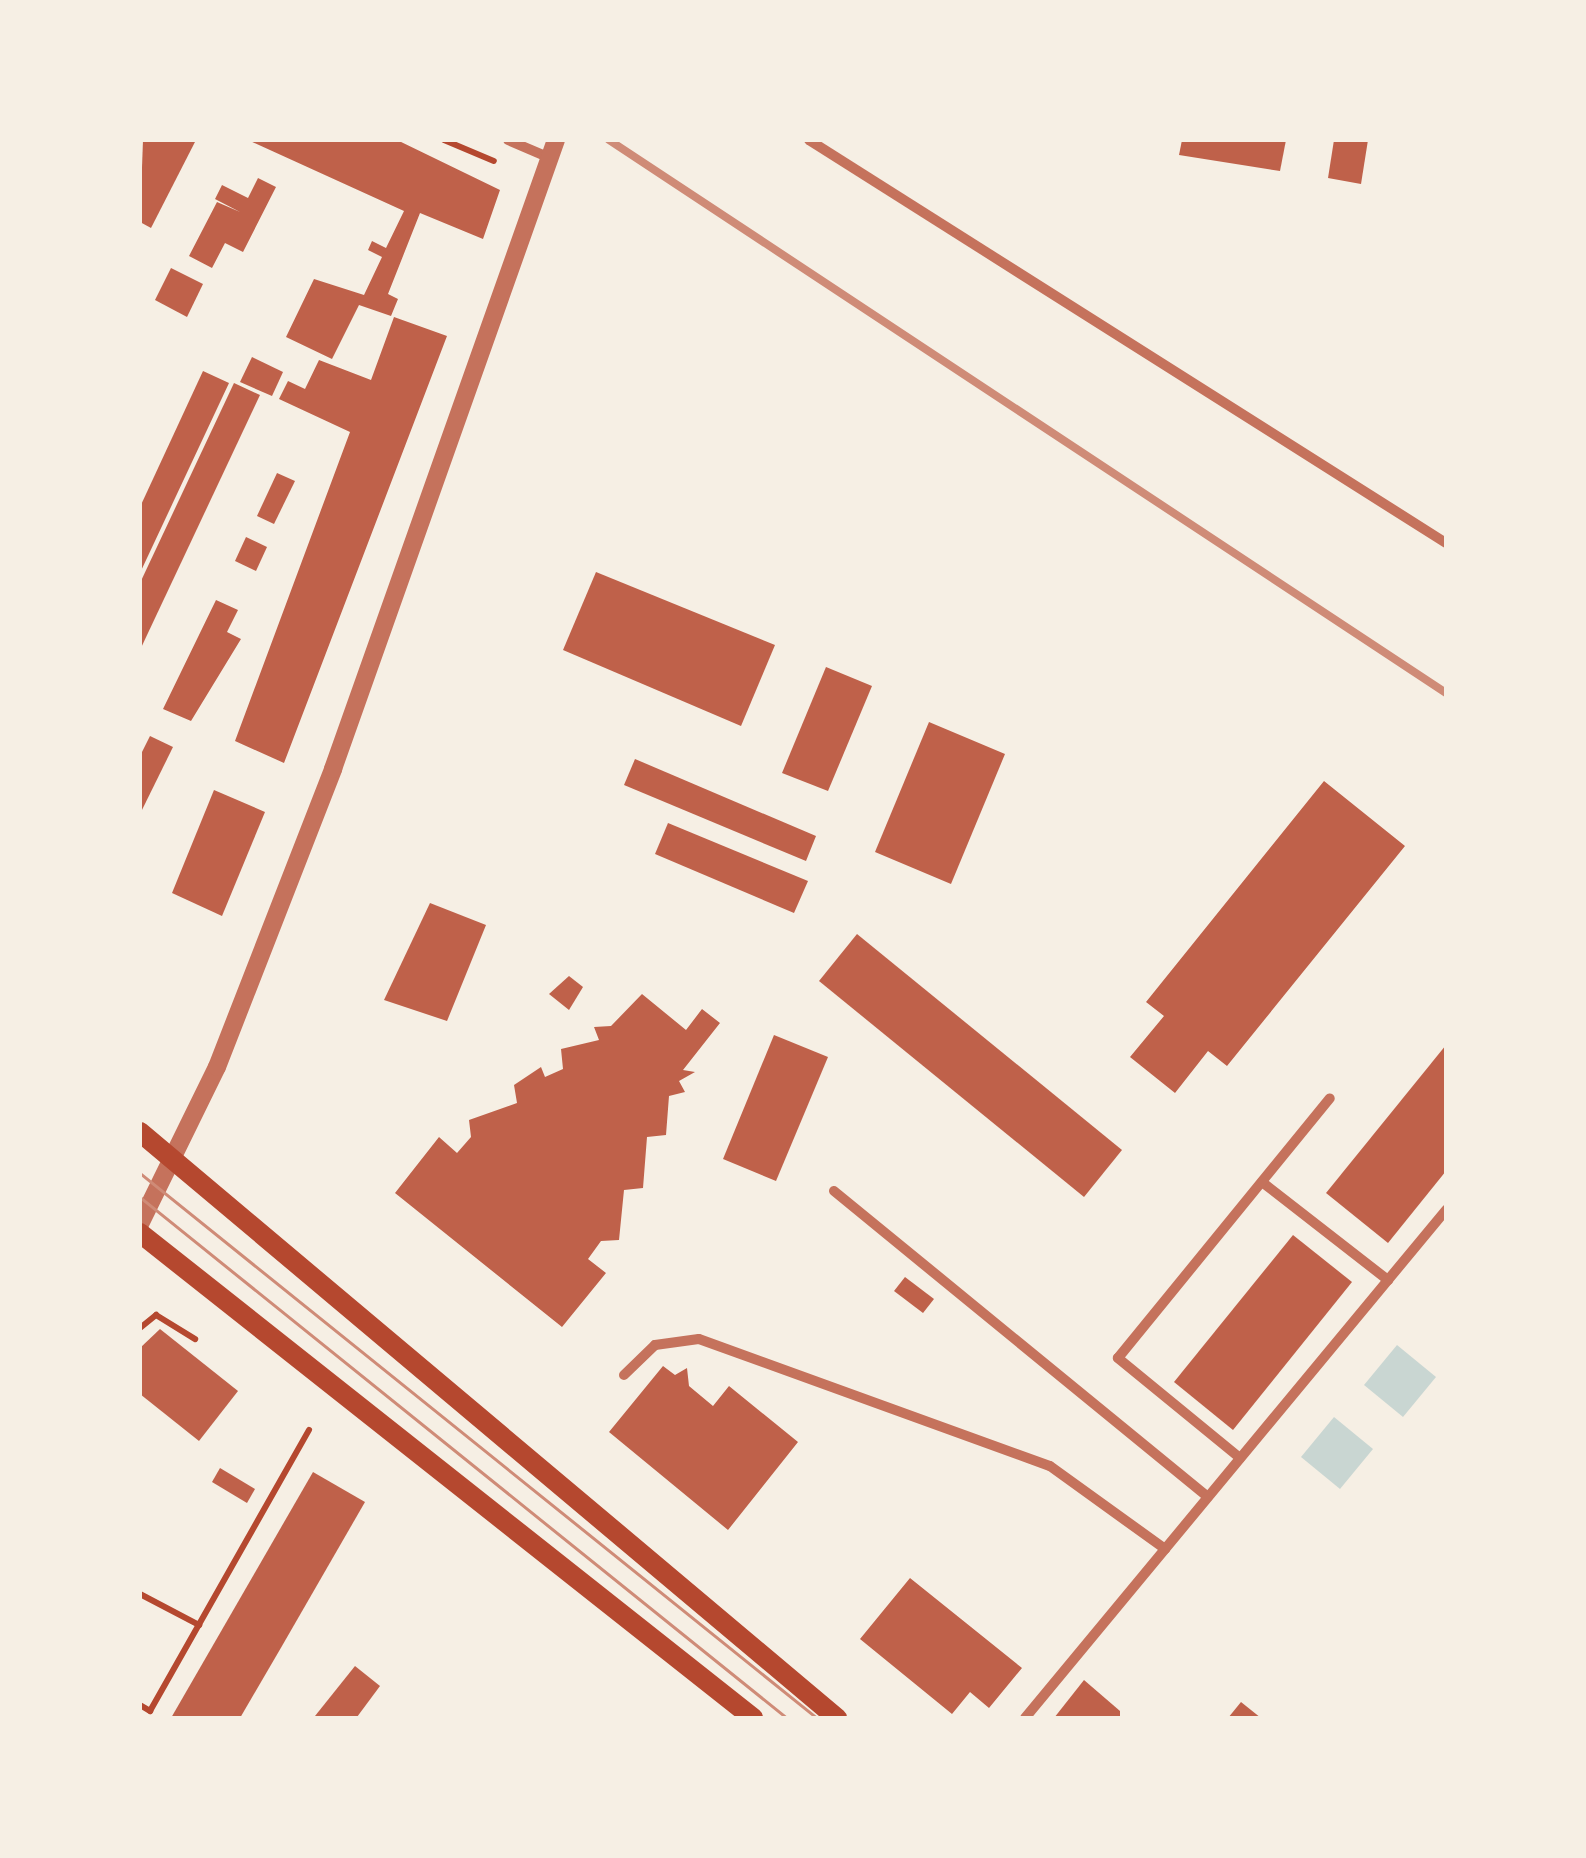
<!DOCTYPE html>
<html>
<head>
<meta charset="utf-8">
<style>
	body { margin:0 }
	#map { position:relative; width:1586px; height:1858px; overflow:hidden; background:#f6efe4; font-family:"Noto Sans",sans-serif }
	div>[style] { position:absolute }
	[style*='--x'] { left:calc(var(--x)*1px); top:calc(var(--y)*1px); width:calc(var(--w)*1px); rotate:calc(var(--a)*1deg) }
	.water>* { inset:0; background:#c9d6d2 }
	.building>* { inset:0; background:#bf614a }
	.path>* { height:6px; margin:-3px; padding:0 3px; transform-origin:3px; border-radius:3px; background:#b5482f }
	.minor>* { height:10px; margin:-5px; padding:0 5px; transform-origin:5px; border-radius:5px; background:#c5725c }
	.tertiary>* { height:18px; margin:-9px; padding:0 9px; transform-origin:9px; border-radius:9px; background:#c5725c }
	.secondary>* { height:20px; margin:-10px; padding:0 10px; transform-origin:10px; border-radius:10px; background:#b5482f }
	.tram>* { height:2.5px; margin:-1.25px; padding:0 1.25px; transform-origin:1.25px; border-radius:1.25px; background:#cf8b77 }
	.rail>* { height:8px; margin:-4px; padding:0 4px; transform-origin:4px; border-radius:4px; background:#cf8b77 }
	span { translate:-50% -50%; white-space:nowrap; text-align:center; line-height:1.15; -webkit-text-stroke:10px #f6efe4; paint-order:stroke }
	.frame { position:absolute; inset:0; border:142px solid #f6efe4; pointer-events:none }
</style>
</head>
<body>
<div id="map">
	<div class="water">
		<div style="clip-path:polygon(1397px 1345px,1436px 1377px,1403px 1417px,1364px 1385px)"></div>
		<div style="clip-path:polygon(1334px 1417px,1373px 1449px,1340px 1489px,1301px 1457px)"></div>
	</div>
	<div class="building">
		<div style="clip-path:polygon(143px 140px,196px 140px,151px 228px,140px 222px)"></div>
		<div style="clip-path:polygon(248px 140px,397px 140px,500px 190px,483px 239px,420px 213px,388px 294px,398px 299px,391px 316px,359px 305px,332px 359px,286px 337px,314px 279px,364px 295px,382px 257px,368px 250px,372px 241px,386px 248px,404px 211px)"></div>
		<div style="clip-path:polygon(1182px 140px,1286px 140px,1280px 171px,1179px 155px)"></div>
		<div style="clip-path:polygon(1334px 140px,1368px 140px,1361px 184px,1328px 178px)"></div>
		<div style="clip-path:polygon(258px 178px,276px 187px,243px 252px,225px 243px,212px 268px,189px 256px,217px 202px,240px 212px,215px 199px,222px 185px,248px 198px)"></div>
		<div style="clip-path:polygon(171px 268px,203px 284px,187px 317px,155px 300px)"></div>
		<div style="clip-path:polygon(394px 317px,447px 336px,284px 763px,235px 741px,350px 432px,279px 399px,288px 381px,305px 389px,319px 360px,371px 380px)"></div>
		<div style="clip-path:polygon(252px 357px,283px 372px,272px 396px,240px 382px)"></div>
		<div style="clip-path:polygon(203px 371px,229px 383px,140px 573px,140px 507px)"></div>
		<div style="clip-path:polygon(234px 383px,260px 395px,140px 650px,140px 583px)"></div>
		<div style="clip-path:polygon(277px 473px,295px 481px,274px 524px,257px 516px)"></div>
		<div style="clip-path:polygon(246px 537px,267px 547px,256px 571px,235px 561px)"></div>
		<div style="clip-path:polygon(596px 572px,775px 645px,741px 726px,563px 650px)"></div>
		<div style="clip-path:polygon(216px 600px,238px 610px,227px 632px,241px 639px,191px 721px,163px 709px)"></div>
		<div style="clip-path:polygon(826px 667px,872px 686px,828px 791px,782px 773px)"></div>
		<div style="clip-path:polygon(929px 722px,1005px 754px,951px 884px,875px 852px)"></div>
		<div style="clip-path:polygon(150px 736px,173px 747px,140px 814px,140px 756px)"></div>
		<div style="clip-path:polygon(635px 759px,816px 836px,806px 861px,624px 785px)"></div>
		<div style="clip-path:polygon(1324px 781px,1405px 846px,1227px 1066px,1208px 1051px,1175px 1093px,1130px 1057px,1164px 1016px,1146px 1002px)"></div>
		<div style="clip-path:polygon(214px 790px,265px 812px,222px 916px,172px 893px)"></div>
		<div style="clip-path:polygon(668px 823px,808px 881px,794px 913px,655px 854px)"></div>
		<div style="clip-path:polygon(430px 903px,486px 925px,447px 1021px,384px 1000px)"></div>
		<div style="clip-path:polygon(857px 934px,1122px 1150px,1084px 1197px,819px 981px)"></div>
		<div style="clip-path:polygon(569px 976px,583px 987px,569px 1010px,549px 994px)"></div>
		<div style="clip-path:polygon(642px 994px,686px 1030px,702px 1009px,720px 1023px,683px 1070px,695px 1072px,679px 1081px,685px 1092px,669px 1096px,666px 1135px,647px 1137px,643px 1188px,624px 1190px,619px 1240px,601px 1241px,588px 1259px,606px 1273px,562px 1327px,395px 1193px,439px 1137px,457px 1153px,471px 1137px,469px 1120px,517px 1103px,514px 1085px,541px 1067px,545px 1077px,563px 1069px,561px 1049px,599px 1040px,594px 1027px,611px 1026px)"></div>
		<div style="clip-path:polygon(774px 1035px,828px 1057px,776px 1181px,723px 1159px)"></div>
		<div style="clip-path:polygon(1446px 1045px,1446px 1171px,1388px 1243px,1326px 1193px)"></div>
		<div style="clip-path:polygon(1293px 1235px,1352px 1282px,1233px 1430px,1174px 1382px)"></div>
		<div style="clip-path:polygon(905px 1277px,934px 1299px,923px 1313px,894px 1291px)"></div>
		<div style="clip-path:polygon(160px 1329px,238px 1391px,199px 1441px,140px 1394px,140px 1348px)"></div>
		<div style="clip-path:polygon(663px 1366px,675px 1375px,687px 1368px,689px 1386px,713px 1406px,729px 1386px,798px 1442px,728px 1530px,609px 1432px)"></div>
		<div style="clip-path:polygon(220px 1468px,255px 1489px,247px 1503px,212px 1482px)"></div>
		<div style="clip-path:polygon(313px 1472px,365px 1502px,282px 1646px,240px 1718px,171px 1718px)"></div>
		<div style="clip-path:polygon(910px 1578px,1022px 1668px,989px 1708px,970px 1692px,952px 1714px,860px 1639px)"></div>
		<div style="clip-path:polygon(355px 1666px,380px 1686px,357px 1717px,315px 1716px)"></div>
		<div style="clip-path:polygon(1084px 1680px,1120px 1711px,1120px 1718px,1054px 1718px)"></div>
		<div style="clip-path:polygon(1241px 1702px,1261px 1718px,1228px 1718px)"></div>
	</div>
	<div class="path">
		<div style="--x:444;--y:140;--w:54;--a:22.8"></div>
		<div style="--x:140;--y:1328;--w:21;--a:-39"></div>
		<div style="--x:156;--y:1315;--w:46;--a:31.6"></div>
		<div style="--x:140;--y:1594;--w:67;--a:27.7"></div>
		<div style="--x:140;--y:1705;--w:12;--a:31"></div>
		<div style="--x:150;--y:1711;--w:323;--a:-60.5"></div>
	</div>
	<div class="minor">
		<div style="--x:508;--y:140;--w:46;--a:23.2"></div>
		<div style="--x:809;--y:140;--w:754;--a:32.32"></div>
		<div style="--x:1262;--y:1182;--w:160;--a:37.9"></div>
		<div style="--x:834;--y:1191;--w:483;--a:39.3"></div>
		<div style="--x:624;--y:1375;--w:43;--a:-44.1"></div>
		<div style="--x:655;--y:1345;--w:44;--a:-7.8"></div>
		<div style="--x:699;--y:1339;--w:373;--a:19.9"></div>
		<div style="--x:1050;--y:1466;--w:142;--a:35.8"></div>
		<div style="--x:1240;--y:1458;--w:158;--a:-140.7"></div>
		<div style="--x:1118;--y:1358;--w:335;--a:-50.8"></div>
		<div style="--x:1025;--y:1718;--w:660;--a:-50.35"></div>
	</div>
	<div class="tertiary">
		<div style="--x:140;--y:1224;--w:175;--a:-63.9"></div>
		<div style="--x:217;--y:1067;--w:320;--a:-68.7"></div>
		<div style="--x:333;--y:769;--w:667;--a:-70.48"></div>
	</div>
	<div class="secondary">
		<div style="--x:140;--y:1132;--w:911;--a:40.06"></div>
		<div style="--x:140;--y:1233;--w:782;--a:38.35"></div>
	</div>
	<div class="tram">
		<div style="--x:140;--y:1173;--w:869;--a:38.83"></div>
		<div style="--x:140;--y:1197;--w:831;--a:38.84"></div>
	</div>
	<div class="rail">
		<div style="--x:609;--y:140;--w:1003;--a:33.45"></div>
	</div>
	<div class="frame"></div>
</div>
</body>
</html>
